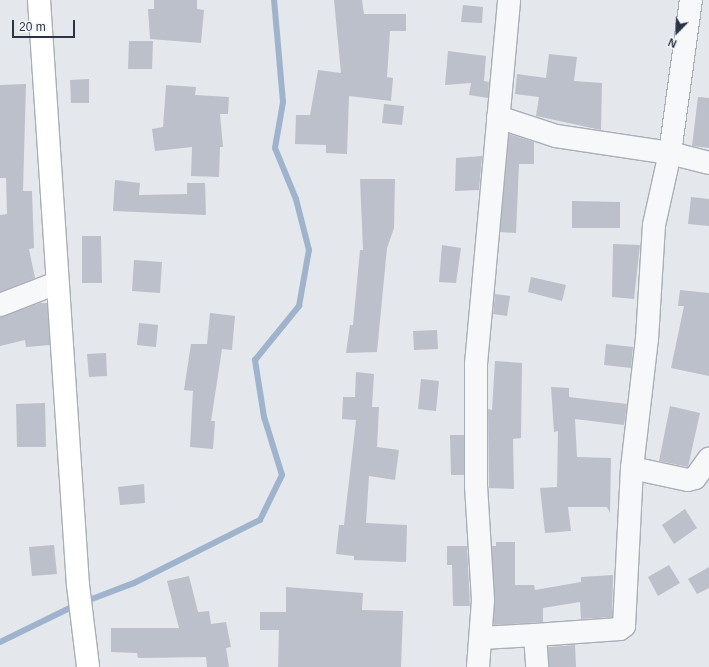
<!DOCTYPE html>
<html>
<head>
<meta charset="utf-8">
<style>
	body { margin:0 }
	#map { position:relative; width:709px; height:667px; overflow:hidden; background:#e4e7ec; font-family:Arial,sans-serif }
	div>[style] { position:absolute }
	[style*='--x'] { left:calc(var(--x)*1px); top:calc(var(--y)*1px); width:calc(var(--w)*1px); rotate:calc(var(--a)*1deg) }
	.stream>* { height:6px; margin:-3px; padding:0 3px; transform-origin:3px; border-radius:3px; background:#9fb4cc }
	.building>* { inset:0; background:#bbc0ca }
	.roads { filter:drop-shadow(1px 0 #a9aeb7) drop-shadow(-1px 0 #a9aeb7) drop-shadow(0 1px #a9aeb7) drop-shadow(0 -1px #a9aeb7) }
	.minor>* { height:22px; margin:-11px; padding:0 11px; transform-origin:11px; border-radius:11px; background:#f7f8fa }
	.secondary>* { height:22px; margin:-11px; padding:0 11px; transform-origin:11px; border-radius:11px; background:#fff }
	span { translate:-50% -50%; white-space:nowrap; text-align:center; line-height:1.15; -webkit-text-stroke:4px #f4f6f9; paint-order:stroke }
	.north { position:absolute; left:657px; top:12px; width:40px; height:40px; -webkit-text-stroke:3px #f4f6f9; paint-order:stroke; rotate:203deg; font-size:11px; font-weight:700; line-height:16px; text-align:center; color:#2b3445 }
	.north::after { content:''; display:block; margin:auto; width:14px; height:18px; background:#2b3445; clip-path:polygon(50% 0,100% 100%,50% 72%,0 100%) }
	.scale { position:absolute; left:12px; top:20px; width:63px; height:18px; box-sizing:border-box; border:2px solid #2b3445; border-top:0; padding-left:5px; font-size:12px; line-height:14px; white-space:nowrap; color:#2b3445; -webkit-text-stroke:3px #f4f6f9; paint-order:stroke }
</style>
</head>
<body>
<div id="map">
	<div class="stream">
		<div style="--x:84;--y:602;--w:53;--a:-20.8"></div>
		<div style="--x:134;--y:583;--w:141;--a:-26.6"></div>
		<div style="--x:260;--y:520;--w:50;--a:-63.9"></div>
		<div style="--x:282;--y:475;--w:61;--a:-107.2"></div>
		<div style="--x:264;--y:417;--w:58;--a:-99"></div>
		<div style="--x:255;--y:360;--w:70;--a:-50.8"></div>
		<div style="--x:299;--y:306;--w:57;--a:-79.9"></div>
		<div style="--x:309;--y:250;--w:53;--a:-104.3"></div>
		<div style="--x:296;--y:199;--w:55;--a:-112.4"></div>
		<div style="--x:275;--y:148;--w:47;--a:-80.1"></div>
		<div style="--x:283;--y:102;--w:102;--a:-95"></div>
		<div style="--x:0;--y:642;--w:85;--a:-26"></div>
	</div>
	<div class="building">
		<div style="clip-path:polygon(154px 0,197px 0,197px 9px,204px 10px,201px 43px,150px 39px,148px 9px,154px 9px)"></div>
		<div style="clip-path:polygon(334px 0,362px 0,364px 14px,406px 14px,406px 31px,390px 31px,387px 77px,393px 78px,391px 101px,349px 96px,347px 154px,326px 153px,326px 145px,295px 144px,296px 115px,310px 115px,318px 70px,341px 73px)"></div>
		<div style="clip-path:polygon(463px 5px,483px 7px,482px 23px,461px 22px)"></div>
		<div style="clip-path:polygon(129px 41px,153px 41px,152px 69px,128px 69px)"></div>
		<div style="clip-path:polygon(448px 51px,486px 56px,484px 81px,489px 82px,488px 98px,469px 95px,471px 83px,445px 85px)"></div>
		<div style="clip-path:polygon(549px 54px,577px 57px,574px 81px,602px 83px,601px 130px,536px 116px,539px 97px,515px 94px,517px 74px,546px 78px)"></div>
		<div style="clip-path:polygon(89px 79px,89px 103px,71px 103px,70px 80px)"></div>
		<div style="clip-path:polygon(26px 84px,23px 191px,32px 191px,34px 248px,29px 249px,35px 278px,0 292px,0 215px,7px 214px,6px 178px,0 178px,0 85px)"></div>
		<div style="clip-path:polygon(166px 85px,196px 87px,195px 95px,229px 97px,228px 114px,220px 114px,223px 147px,220px 147px,219px 177px,191px 176px,192px 147px,155px 151px,152px 129px,163px 127px)"></div>
		<div style="clip-path:polygon(698px 97px,709px 98px,709px 148px,692px 146px)"></div>
		<div style="clip-path:polygon(384px 104px,404px 106px,402px 125px,382px 123px)"></div>
		<div style="clip-path:polygon(509px 134px,534px 142px,534px 164px,519px 164px,516px 233px,500px 232px)"></div>
		<div style="clip-path:polygon(482px 156px,479px 190px,455px 191px,456px 158px)"></div>
		<div style="clip-path:polygon(360px 179px,395px 179px,394px 228px,387px 248px,377px 352px,346px 353px,350px 325px,353px 325px,360px 250px,363px 250px)"></div>
		<div style="clip-path:polygon(115px 180px,140px 183px,139px 195px,187px 194px,187px 183px,205px 183px,206px 215px,113px 211px)"></div>
		<div style="clip-path:polygon(691px 197px,709px 199px,709px 226px,688px 224px)"></div>
		<div style="clip-path:polygon(572px 201px,620px 202px,620px 228px,572px 228px)"></div>
		<div style="clip-path:polygon(82px 236px,101px 236px,102px 283px,82px 283px)"></div>
		<div style="clip-path:polygon(613px 244px,640px 245px,634px 299px,612px 297px)"></div>
		<div style="clip-path:polygon(442px 245px,461px 248px,456px 283px,439px 282px)"></div>
		<div style="clip-path:polygon(134px 260px,162px 262px,160px 293px,132px 291px)"></div>
		<div style="clip-path:polygon(531px 277px,566px 285px,562px 301px,528px 292px)"></div>
		<div style="clip-path:polygon(680px 290px,709px 293px,709px 376px,671px 368px,684px 306px,678px 306px)"></div>
		<div style="clip-path:polygon(495px 294px,510px 296px,507px 316px,493px 314px)"></div>
		<div style="clip-path:polygon(40px 303px,47px 303px,50px 345px,26px 347px,25px 340px,0 346px,0 317px)"></div>
		<div style="clip-path:polygon(210px 313px,235px 316px,232px 350px,222px 349px,211px 421px,215px 421px,213px 449px,190px 447px,193px 391px,184px 390px,191px 344px,207px 344px)"></div>
		<div style="clip-path:polygon(139px 323px,158px 325px,156px 347px,137px 345px)"></div>
		<div style="clip-path:polygon(437px 330px,438px 349px,414px 350px,413px 331px)"></div>
		<div style="clip-path:polygon(606px 344px,633px 347px,631px 368px,604px 365px)"></div>
		<div style="clip-path:polygon(106px 353px,107px 376px,89px 377px,87px 354px)"></div>
		<div style="clip-path:polygon(495px 361px,522px 363px,521px 438px,513px 439px,514px 489px,489px 488px,488px 409px,492px 410px)"></div>
		<div style="clip-path:polygon(356px 372px,374px 374px,372px 407px,379px 407px,377px 447px,399px 450px,395px 480px,369px 476px,366px 523px,407px 525px,406px 562px,354px 560px,354px 556px,336px 554px,339px 525px,344px 525px,356px 420px,342px 419px,343px 397px,355px 397px)"></div>
		<div style="clip-path:polygon(421px 379px,439px 381px,436px 411px,418px 409px)"></div>
		<div style="clip-path:polygon(551px 387px,569px 388px,569px 397px,627px 404px,624px 425px,575px 419px,577px 457px,611px 458px,610px 513px,607px 507px,568px 507px,571px 531px,545px 533px,540px 488px,557px 487px,558px 431px,554px 432px)"></div>
		<div style="clip-path:polygon(45px 403px,46px 447px,17px 447px,16px 404px)"></div>
		<div style="clip-path:polygon(670px 406px,700px 413px,688px 467px,659px 461px)"></div>
		<div style="clip-path:polygon(450px 435px,464px 435px,464px 475px,451px 475px)"></div>
		<div style="clip-path:polygon(144px 484px,145px 503px,120px 505px,118px 487px)"></div>
		<div style="clip-path:polygon(685px 509px,697px 528px,674px 544px,662px 525px)"></div>
		<div style="clip-path:polygon(496px 542px,515px 542px,515px 585px,534px 585px,535px 590px,581px 582px,581px 577px,613px 575px,612px 617px,581px 619px,580px 602px,543px 608px,543px 622px,494px 625px,492px 546px,496px 546px)"></div>
		<div style="clip-path:polygon(54px 545px,57px 574px,32px 576px,29px 547px)"></div>
		<div style="clip-path:polygon(447px 546px,467px 546px,470px 606px,453px 606px,452px 565px,447px 565px)"></div>
		<div style="clip-path:polygon(669px 565px,680px 583px,658px 596px,648px 577px)"></div>
		<div style="clip-path:polygon(709px 567px,709px 588px,697px 594px,688px 579px)"></div>
		<div style="clip-path:polygon(189px 576px,198px 612px,209px 611px,211px 624px,226px 622px,231px 647px,226px 648px,229px 667px,207px 667px,206px 657px,138px 658px,137px 653px,111px 652px,111px 628px,179px 628px,167px 581px)"></div>
		<div style="clip-path:polygon(286px 587px,363px 593px,362px 610px,403px 611px,401px 667px,278px 667px,279px 630px,260px 630px,260px 612px,286px 612px)"></div>
		<div style="clip-path:polygon(575px 645px,576px 667px,549px 667px,548px 647px)"></div>
	</div>
	<div class="roads">
		<div class="minor">
			<div style="--x:498;--y:117;--w:61;--a:18.1"></div>
			<div style="--x:556;--y:136;--w:115;--a:8.5"></div>
			<div style="--x:670;--y:153;--w:40;--a:14.4"></div>
			<div style="--x:0;--y:305;--w:61;--a:-21.1"></div>
			<div style="--x:632;--y:468;--w:57;--a:12.1"></div>
			<div style="--x:688;--y:480;--w:7;--a:-16"></div>
			<div style="--x:695;--y:478;--w:24;--a:-54"></div>
			<div style="--x:535;--y:635;--w:85;--a:-4"></div>
			<div style="--x:620;--y:629;--w:5;--a:-37"></div>
			<div style="--x:624;--y:626;--w:158;--a:-87.1"></div>
			<div style="--x:632;--y:468;--w:130;--a:-83.4"></div>
			<div style="--x:647;--y:339;--w:114;--a:-86.5"></div>
			<div style="--x:654;--y:225;--w:74;--a:-77.5"></div>
			<div style="--x:670;--y:153;--w:154;--a:-82.2"></div>
			<div style="--x:481;--y:638;--w:54;--a:-3.2"></div>
			<div style="--x:535;--y:635;--w:32;--a:86"></div>
			<div style="--x:478;--y:667;--w:67;--a:-85.7"></div>
			<div style="--x:483;--y:600;--w:115;--a:-93.5"></div>
			<div style="--x:476;--y:485;--w:121;--a:-90"></div>
			<div style="--x:476;--y:364;--w:365;--a:-84.8"></div>
		</div>
		<div class="secondary">
			<div style="--x:39;--y:0;--w:586;--a:86.19"></div>
			<div style="--x:78;--y:585;--w:83;--a:83"></div>
		</div>
	</div>
	<div class="north">N</div>
	<div class="scale">20 m</div>
</div>
</body>
</html>
